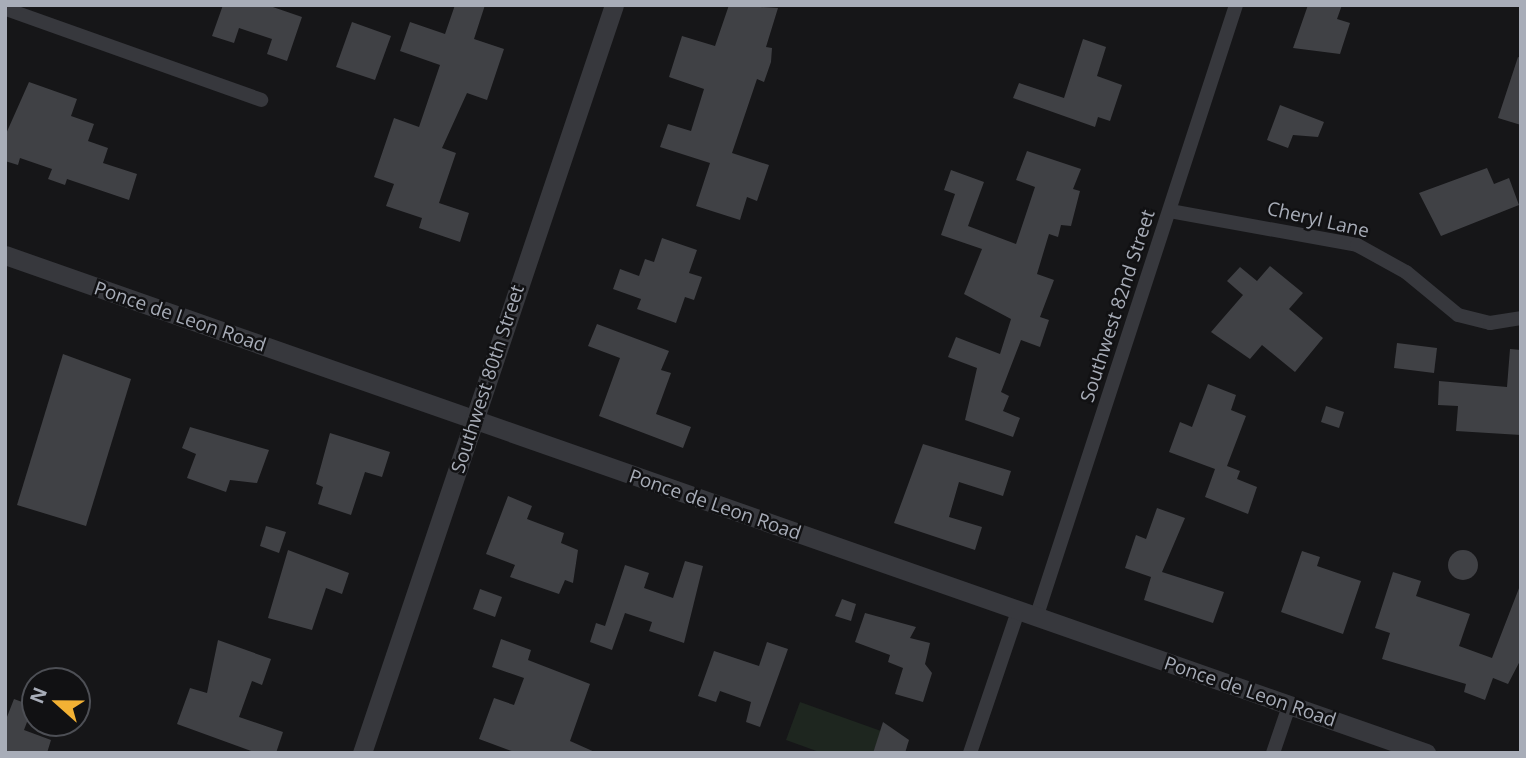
<!DOCTYPE html>
<html>
<head>
<meta charset="utf-8">
<style>
	body { margin:0 }
	#map { position:relative; width:1526px; height:758px; overflow:hidden; background:#161618; font-family:"Open Sans",sans-serif }
	div>[style] { position:absolute }
	[style*='--x'] { left:calc(var(--x)*1px); top:calc(var(--y)*1px); width:calc(var(--w)*1px); rotate:calc(var(--a)*1deg) }
	.green>* { inset:0; background:#1e261f }
	.building>* { inset:0; background:#404145 }
	.round { border-radius:50% }
	.minor>* { height:14px; margin:-7px; padding:0 7px; transform-origin:7px; border-radius:7px; background:#37383d }
	.tertiary>* { height:19px; margin:-9.5px; padding:0 9.5px; transform-origin:9.5px; border-radius:9.5px; background:#37383d }
	span { translate:-50% -50%; white-space:nowrap; text-align:center; line-height:1.15; -webkit-text-stroke:5px #111113; paint-order:stroke }
	.street-label { font-size:19px; color:#a8adb8 }
	.frame { position:absolute; inset:0; border:7px solid #a8adb8; pointer-events:none }
	.north { position:absolute; left:21px; top:667px; width:70px; height:70px; box-sizing:border-box; background:#111113; border:2px solid #4d4f55; border-radius:50%; rotate:291deg; font-size:19px; font-weight:700; line-height:28px; text-align:center; color:#a8adb8 }
	.north::after { content:''; display:block; margin:auto; width:24px; height:32px; background:#f2b134; clip-path:polygon(50% 0,100% 100%,50% 72%,0 100%) }
</style>
</head>
<body>
<div id="map">
	<div class="green">
		<div style="clip-path:polygon(800px 702px,881px 731px,873px 753px,822px 753px,786px 740px)"></div>
	</div>
	<div class="building">
		<div style="clip-path:polygon(223px 5px,267px 5px,302px 17px,287px 61px,267px 54px,272px 39px,239px 28px,234px 43px,212px 36px)"></div>
		<div style="clip-path:polygon(455px 5px,485px 5px,474px 39px,504px 49px,487px 100px,467px 93px,442px 148px,456px 153px,439px 203px,469px 213px,460px 242px,419px 228px,422px 218px,386px 206px,394px 184px,374px 177px,394px 118px,419px 127px,440px 65px,400px 51px,410px 22px,445px 34px)"></div>
		<div style="clip-path:polygon(729px 5px,778px 8px,766px 47px,772px 48px,771px 62px,764px 82px,757px 79px,732px 153px,769px 165px,757px 201px,747px 197px,740px 220px,696px 206px,710px 163px,660px 147px,668px 124px,691px 131px,704px 89px,669px 77px,682px 36px,715px 46px)"></div>
		<div style="clip-path:polygon(1308px 5px,1342px 5px,1337px 19px,1350px 23px,1340px 54px,1293px 48px)"></div>
		<div style="clip-path:polygon(352px 22px,391px 36px,375px 80px,336px 67px)"></div>
		<div style="clip-path:polygon(1083px 39px,1106px 47px,1097px 76px,1122px 85px,1110px 121px,1098px 117px,1095px 127px,1013px 98px,1019px 83px,1064px 98px)"></div>
		<div style="clip-path:polygon(1518px 57px,1521px 58px,1521px 125px,1498px 118px)"></div>
		<div style="clip-path:polygon(29px 82px,77px 99px,71px 116px,94px 124px,88px 141px,108px 148px,103px 163px,137px 174px,129px 200px,67px 179px,65px 185px,48px 179px,52px 169px,20px 158px,18px 165px,5px 161px,5px 136px)"></div>
		<div style="clip-path:polygon(1280px 105px,1324px 122px,1318px 137px,1293px 135px,1288px 148px,1267px 140px)"></div>
		<div style="clip-path:polygon(1027px 151px,1081px 169px,1073px 189px,1080px 191px,1071px 226px,1061px 225px,1058px 237px,1049px 234px,1037px 274px,1054px 280px,1040px 317px,1049px 320px,1040px 347px,1021px 340px,1001px 392px,1009px 396px,1003px 411px,1020px 418px,1013px 437px,965px 420px,977px 368px,948px 357px,956px 337px,1000px 354px,1011px 319px,964px 294px,982px 249px,941px 235px,955px 194px,944px 190px,951px 170px,984px 182px,968px 226px,1016px 244px,1035px 187px,1016px 180px)"></div>
		<div style="clip-path:polygon(1487px 168px,1494px 184px,1509px 178px,1519px 205px,1441px 236px,1419px 193px)"></div>
		<div style="clip-path:polygon(662px 238px,697px 250px,689px 273px,702px 277px,694px 300px,685px 297px,676px 323px,637px 309px,641px 299px,613px 289px,620px 269px,639px 276px,645px 259px,654px 262px)"></div>
		<div style="clip-path:polygon(1270px 266px,1303px 293px,1289px 309px,1323px 338px,1295px 372px,1262px 345px,1250px 359px,1211px 332px,1243px 295px,1227px 281px,1240px 267px,1257px 281px)"></div>
		<div style="clip-path:polygon(597px 324px,669px 351px,661px 370px,671px 373px,656px 414px,691px 427px,683px 448px,599px 416px,620px 358px,588px 346px)"></div>
		<div style="clip-path:polygon(1397px 343px,1437px 348px,1434px 373px,1394px 368px)"></div>
		<div style="clip-path:polygon(1510px 349px,1521px 350px,1521px 435px,1456px 431px,1458px 406px,1438px 405px,1439px 381px,1507px 387px)"></div>
		<div style="clip-path:polygon(63px 354px,131px 379px,86px 526px,17px 505px)"></div>
		<div style="clip-path:polygon(1208px 384px,1236px 395px,1231px 410px,1246px 416px,1227px 466px,1240px 471px,1237px 479px,1257px 487px,1248px 514px,1205px 497px,1215px 469px,1169px 452px,1180px 422px,1192px 427px)"></div>
		<div style="clip-path:polygon(1326px 406px,1344px 412px,1339px 428px,1321px 422px)"></div>
		<div style="clip-path:polygon(190px 427px,269px 450px,257px 483px,230px 480px,226px 492px,187px 478px,196px 454px,182px 448px)"></div>
		<div style="clip-path:polygon(330px 433px,390px 452px,382px 477px,365px 472px,351px 515px,318px 504px,323px 487px,316px 484px)"></div>
		<div style="clip-path:polygon(923px 444px,1011px 471px,1003px 496px,959px 482px,949px 517px,982px 527px,975px 550px,894px 523px)"></div>
		<div style="clip-path:polygon(508px 496px,532px 506px,527px 519px,564px 533px,561px 543px,578px 550px,573px 583px,565px 580px,559px 594px,510px 577px,515px 565px,486px 554px)"></div>
		<div style="clip-path:polygon(1157px 508px,1185px 518px,1162px 572px,1224px 592px,1213px 623px,1144px 600px,1151px 577px,1125px 568px,1136px 535px,1146px 539px)"></div>
		<div style="clip-path:polygon(266px 526px,286px 532px,279px 553px,260px 546px)"></div>
		<div class="round" style="left:1448px;top:550px;width:30px;height:30px"></div>
		<div style="clip-path:polygon(288px 550px,349px 573px,342px 594px,326px 588px,312px 630px,268px 618px)"></div>
		<div style="clip-path:polygon(1302px 551px,1320px 557px,1317px 566px,1361px 581px,1343px 634px,1281px 612px)"></div>
		<div style="clip-path:polygon(685px 561px,703px 566px,684px 643px,649px 631px,652px 622px,625px 613px,612px 650px,590px 642px,596px 623px,605px 626px,625px 565px,649px 573px,644px 588px,673px 598px)"></div>
		<div style="clip-path:polygon(1393px 572px,1421px 581px,1416px 596px,1470px 614px,1459px 646px,1492px 658px,1521px 583px,1521px 659px,1508px 684px,1493px 678px,1485px 700px,1464px 692px,1466px 684px,1382px 659px,1390px 633px,1375px 628px)"></div>
		<div style="clip-path:polygon(480px 589px,502px 597px,495px 617px,473px 609px)"></div>
		<div style="clip-path:polygon(842px 599px,856px 604px,851px 621px,835px 616px)"></div>
		<div style="clip-path:polygon(865px 613px,916px 627px,910px 638px,930px 643px,925px 664px,932px 673px,923px 702px,895px 694px,903px 668px,888px 662px,890px 655px,855px 642px)"></div>
		<div style="clip-path:polygon(501px 639px,531px 650px,528px 660px,590px 684px,570px 741px,597px 753px,517px 753px,479px 739px,494px 698px,514px 705px,524px 678px,492px 667px)"></div>
		<div style="clip-path:polygon(218px 640px,271px 659px,262px 685px,252px 681px,239px 717px,283px 732px,276px 753px,257px 753px,177px 724px,190px 688px,207px 693px)"></div>
		<div style="clip-path:polygon(767px 642px,788px 649px,760px 727px,746px 722px,751px 702px,720px 691px,716px 702px,698px 696px,714px 651px,759px 666px)"></div>
		<div style="clip-path:polygon(14px 699px,33px 706px,24px 730px,51px 740px,47px 753px,5px 753px,5px 722px)"></div>
		<div style="clip-path:polygon(883px 722px,909px 740px,905px 753px,873px 753px)"></div>
	</div>
	<div class="minor">
		<div style="--x:6;--y:9;--w:271;--a:19.6"></div>
		<div style="--x:1170;--y:211;--w:190;--a:10.3"></div>
		<div style="--x:1357;--y:245;--w:56;--a:28.9"></div>
		<div style="--x:1406;--y:272;--w:67;--a:39.6"></div>
		<div style="--x:1458;--y:315;--w:33;--a:14"></div>
		<div style="--x:1490;--y:323;--w:31;--a:-9"></div>
		<div style="--x:1036;--y:618;--w:645;--a:-71.93"></div>
		<div style="--x:970;--y:753;--w:150;--a:-71.3"></div>
		<div style="--x:1273;--y:753;--w:50;--a:-71.2"></div>
	</div>
	<div class="tertiary">
		<div style="--x:5;--y:255;--w:1506;--a:19.31"></div>
		<div style="--x:362;--y:753;--w:789;--a:-71.38"></div>
	</div>
	<div class="street-label">
		<span style="left:1318px;top:220px;rotate:13deg">Cheryl Lane</span>
		<span style="left:1118px;top:306px;rotate:-72deg">Southwest 82nd Street</span>
		<span style="left:180px;top:317px;rotate:19deg">Ponce de Leon Road</span>
		<span style="left:488px;top:379px;rotate:-72deg">Southwest 80th Street</span>
		<span style="left:715px;top:505px;rotate:19deg">Ponce de Leon Road</span>
		<span style="left:1250px;top:692px;rotate:19deg">Ponce de Leon Road</span>
	</div>
	<div class="frame"></div>
	<div class="north">N</div>
</div>
</body>
</html>
